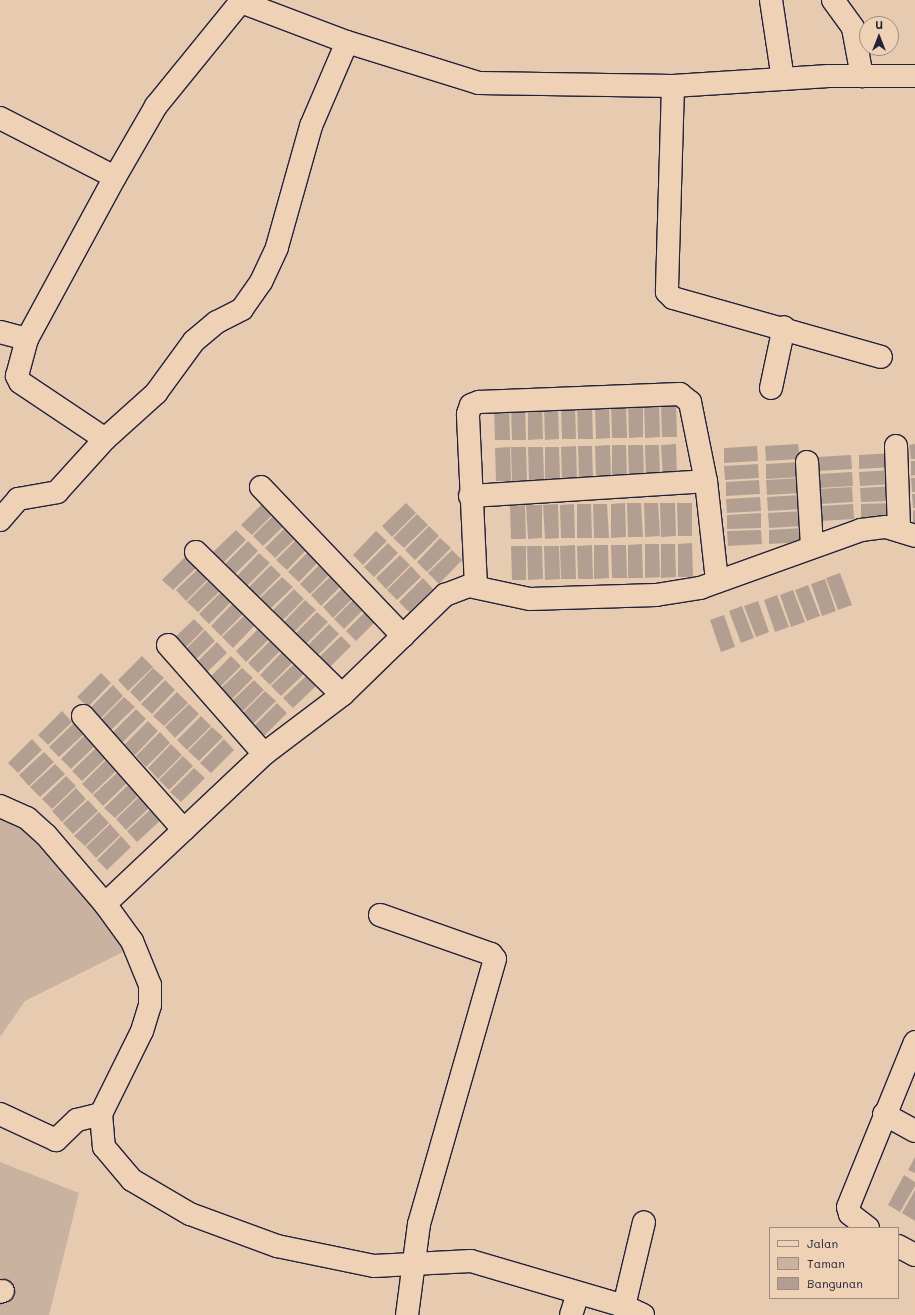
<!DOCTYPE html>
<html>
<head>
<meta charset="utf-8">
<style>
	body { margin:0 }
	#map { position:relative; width:915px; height:1315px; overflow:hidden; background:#e7cbb1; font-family:Mali,sans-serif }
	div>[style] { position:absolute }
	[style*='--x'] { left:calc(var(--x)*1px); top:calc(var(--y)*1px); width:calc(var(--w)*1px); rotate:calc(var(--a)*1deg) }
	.green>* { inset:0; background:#c9b29f }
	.building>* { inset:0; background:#b39f91 }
	.roads { filter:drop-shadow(1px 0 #22223b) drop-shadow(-1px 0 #22223b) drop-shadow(0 1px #22223b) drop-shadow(0 -1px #22223b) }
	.minor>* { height:22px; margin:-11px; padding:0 11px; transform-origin:11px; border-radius:11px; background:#efd2b6 }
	span { translate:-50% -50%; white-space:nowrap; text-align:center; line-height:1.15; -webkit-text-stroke:3.5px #efd2b6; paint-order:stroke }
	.legend { position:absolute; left:769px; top:1227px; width:130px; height:72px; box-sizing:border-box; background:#efd2b6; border:1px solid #9d8c85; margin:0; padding:5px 7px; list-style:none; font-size:12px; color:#22223b }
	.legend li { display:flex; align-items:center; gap:8px; height:20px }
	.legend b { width:20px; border:1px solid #9d8c85 }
	.north { position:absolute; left:859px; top:16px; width:40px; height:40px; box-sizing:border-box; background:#efd2b6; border:1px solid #9d8c85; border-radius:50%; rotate:0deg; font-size:11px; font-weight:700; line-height:16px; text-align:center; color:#22223b }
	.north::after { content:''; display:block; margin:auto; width:14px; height:18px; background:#22223b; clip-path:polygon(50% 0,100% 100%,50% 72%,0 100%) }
</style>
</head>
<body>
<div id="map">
	<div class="green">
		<div style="clip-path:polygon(0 807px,47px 833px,133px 947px,25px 1001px,0 1037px)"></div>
		<div style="clip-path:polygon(0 1162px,79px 1193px,49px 1315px,0 1315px)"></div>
	</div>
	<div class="building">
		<div style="clip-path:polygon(659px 403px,660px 437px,645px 438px,644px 404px)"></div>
		<div style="clip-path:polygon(676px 403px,677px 437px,662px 437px,661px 404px)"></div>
		<div style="clip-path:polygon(609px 404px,610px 438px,596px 439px,595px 405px)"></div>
		<div style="clip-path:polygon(611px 404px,626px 404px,627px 438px,612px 438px)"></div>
		<div style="clip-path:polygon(628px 404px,643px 404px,643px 437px,629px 438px)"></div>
		<div style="clip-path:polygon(558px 405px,559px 439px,545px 440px,544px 406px)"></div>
		<div style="clip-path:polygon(575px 405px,576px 439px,562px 439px,561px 406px)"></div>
		<div style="clip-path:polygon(577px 405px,592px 405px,593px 439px,578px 439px)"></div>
		<div style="clip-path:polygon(509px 406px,510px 440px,495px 440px,494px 407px)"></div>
		<div style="clip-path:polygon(511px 406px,525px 406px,526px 440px,512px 440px)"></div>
		<div style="clip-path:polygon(528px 406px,542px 406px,543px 439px,528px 440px)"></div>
		<div style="clip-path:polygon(676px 444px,677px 478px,663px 479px,661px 445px)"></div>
		<div style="clip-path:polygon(798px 444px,800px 459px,766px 461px,765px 446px)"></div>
		<div style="clip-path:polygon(915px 444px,915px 459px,911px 459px,909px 445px)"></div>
		<div style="clip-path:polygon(610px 445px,611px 479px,596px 479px,595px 446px)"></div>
		<div style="clip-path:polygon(612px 445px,626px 445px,627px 479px,612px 479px)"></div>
		<div style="clip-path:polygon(628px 445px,643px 445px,644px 479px,629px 479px)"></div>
		<div style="clip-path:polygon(645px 445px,659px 445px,660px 478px,646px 479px)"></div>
		<div style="clip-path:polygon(576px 446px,577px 480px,562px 480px,561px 447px)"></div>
		<div style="clip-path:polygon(578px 446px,592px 446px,593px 479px,579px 480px)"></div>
		<div style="clip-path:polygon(757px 446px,758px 461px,724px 463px,724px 448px)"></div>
		<div style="clip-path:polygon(510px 447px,511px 481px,496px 481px,495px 448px)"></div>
		<div style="clip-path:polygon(511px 447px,526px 447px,527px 481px,512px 481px)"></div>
		<div style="clip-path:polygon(528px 447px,543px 447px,544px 480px,529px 481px)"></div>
		<div style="clip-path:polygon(545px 447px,559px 447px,560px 480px,545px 481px)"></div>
		<div style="clip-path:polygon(893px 453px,893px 467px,859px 469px,859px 455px)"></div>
		<div style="clip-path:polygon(851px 455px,852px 469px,818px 471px,817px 457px)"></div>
		<div style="clip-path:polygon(911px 461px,915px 461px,915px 475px,911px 476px)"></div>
		<div style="clip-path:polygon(800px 462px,800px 477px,766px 479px,766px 464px)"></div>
		<div style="clip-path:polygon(758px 464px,759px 478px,725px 480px,724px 466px)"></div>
		<div style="clip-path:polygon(893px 470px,894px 484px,860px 486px,859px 472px)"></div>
		<div style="clip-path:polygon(852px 472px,853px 486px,819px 488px,818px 474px)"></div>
		<div style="clip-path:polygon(800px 478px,801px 493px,767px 495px,766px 480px)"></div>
		<div style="clip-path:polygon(911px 478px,915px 478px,915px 492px,912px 492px)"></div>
		<div style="clip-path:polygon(759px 480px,760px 494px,726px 496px,726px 482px)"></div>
		<div style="clip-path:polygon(894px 486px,894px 501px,861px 502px,860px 488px)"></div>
		<div style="clip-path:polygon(852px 487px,853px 502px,820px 504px,819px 489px)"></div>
		<div style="clip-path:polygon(912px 494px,915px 494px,915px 508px,913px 508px)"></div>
		<div style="clip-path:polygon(801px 495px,802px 509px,768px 511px,767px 497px)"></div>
		<div style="clip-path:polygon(760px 497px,761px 511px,727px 513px,726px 499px)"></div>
		<div style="clip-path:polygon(265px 501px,276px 511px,252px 535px,241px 525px)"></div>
		<div style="clip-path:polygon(406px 503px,416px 513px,392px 537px,382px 526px)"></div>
		<div style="clip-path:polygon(625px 503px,626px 537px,611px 538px,611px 504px)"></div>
		<div style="clip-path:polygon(627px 503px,641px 503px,643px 537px,628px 537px)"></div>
		<div style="clip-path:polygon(644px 503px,658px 503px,660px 536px,645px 537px)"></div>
		<div style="clip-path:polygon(660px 503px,675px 503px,676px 536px,661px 537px)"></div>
		<div style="clip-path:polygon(677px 503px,692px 503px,692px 536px,678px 536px)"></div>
		<div style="clip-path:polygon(894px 503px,895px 517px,861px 519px,861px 504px)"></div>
		<div style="clip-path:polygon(558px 504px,559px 538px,545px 539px,543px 505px)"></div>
		<div style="clip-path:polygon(574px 504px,575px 538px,561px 538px,560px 505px)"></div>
		<div style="clip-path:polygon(577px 504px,591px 504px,592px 538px,577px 538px)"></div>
		<div style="clip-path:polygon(593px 504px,607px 504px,609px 538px,594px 538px)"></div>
		<div style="clip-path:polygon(853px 504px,854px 519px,820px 521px,819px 506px)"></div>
		<div style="clip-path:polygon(525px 505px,526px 539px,511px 539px,510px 506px)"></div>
		<div style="clip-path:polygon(526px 505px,542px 505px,542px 538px,528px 539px)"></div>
		<div style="clip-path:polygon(915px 510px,915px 525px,913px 525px,913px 511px)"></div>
		<div style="clip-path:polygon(802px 511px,803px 526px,769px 528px,768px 513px)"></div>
		<div style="clip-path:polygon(277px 512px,287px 523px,263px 546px,253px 536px)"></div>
		<div style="clip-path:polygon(761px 513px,761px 528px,727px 529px,727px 515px)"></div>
		<div style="clip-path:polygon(417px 514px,428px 525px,404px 548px,393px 538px)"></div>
		<div style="clip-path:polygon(289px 524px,299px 535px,275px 558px,265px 548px)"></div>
		<div style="clip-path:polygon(429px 526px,439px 536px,415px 560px,405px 550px)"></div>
		<div style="clip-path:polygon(802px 528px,803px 542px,769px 544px,769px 530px)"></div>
		<div style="clip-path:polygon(236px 530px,246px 540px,223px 563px,212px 553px)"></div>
		<div style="clip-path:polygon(761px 530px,762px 544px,728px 546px,727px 531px)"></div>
		<div style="clip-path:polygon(376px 531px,387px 541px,363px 565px,353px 555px)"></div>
		<div style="clip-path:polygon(300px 536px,310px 546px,287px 570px,276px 560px)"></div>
		<div style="clip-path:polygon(440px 538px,451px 548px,427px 572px,417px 562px)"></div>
		<div style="clip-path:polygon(248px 541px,258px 551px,234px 575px,224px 565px)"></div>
		<div style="clip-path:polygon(388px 543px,398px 553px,374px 577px,364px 567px)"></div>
		<div style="clip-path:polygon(692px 543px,693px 577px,678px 577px,678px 544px)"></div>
		<div style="clip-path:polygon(642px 544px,643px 578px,628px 578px,628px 545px)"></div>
		<div style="clip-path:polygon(645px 544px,659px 544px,660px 577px,645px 578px)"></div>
		<div style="clip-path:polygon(661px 544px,675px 544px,676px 577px,661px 578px)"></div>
		<div style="clip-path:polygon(575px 545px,576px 579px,561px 579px,560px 546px)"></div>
		<div style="clip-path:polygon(592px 545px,593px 579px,578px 579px,577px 546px)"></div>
		<div style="clip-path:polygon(594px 545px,608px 545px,609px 578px,594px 579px)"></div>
		<div style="clip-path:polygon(611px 545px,626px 545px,627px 578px,612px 578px)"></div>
		<div style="clip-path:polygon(511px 546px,526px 546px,526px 580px,512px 580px)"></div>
		<div style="clip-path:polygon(527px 546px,542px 546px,543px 579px,528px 580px)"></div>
		<div style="clip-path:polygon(544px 546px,559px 546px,560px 579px,545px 580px)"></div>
		<div style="clip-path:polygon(312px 548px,322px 558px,299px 582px,288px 572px)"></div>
		<div style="clip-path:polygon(452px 550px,462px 560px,439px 584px,428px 573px)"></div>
		<div style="clip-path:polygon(259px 553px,270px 563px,246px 587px,236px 577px)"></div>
		<div style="clip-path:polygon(400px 555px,410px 565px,386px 589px,376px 578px)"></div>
		<div style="clip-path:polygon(186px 556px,197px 567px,173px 590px,162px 580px)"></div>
		<div style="clip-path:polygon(324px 560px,334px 570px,310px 594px,300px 584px)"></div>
		<div style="clip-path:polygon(271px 565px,281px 575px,257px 599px,247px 589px)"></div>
		<div style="clip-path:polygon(411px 566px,421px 577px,397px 600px,387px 590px)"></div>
		<div style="clip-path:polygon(200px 567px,210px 577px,186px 601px,176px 590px)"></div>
		<div style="clip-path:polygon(335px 572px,345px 582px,321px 606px,311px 595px)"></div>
		<div style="clip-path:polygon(840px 573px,852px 605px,838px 610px,826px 578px)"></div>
		<div style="clip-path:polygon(282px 577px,293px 587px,269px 610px,258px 600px)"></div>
		<div style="clip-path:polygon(211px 578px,222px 589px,198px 612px,187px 602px)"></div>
		<div style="clip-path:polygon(423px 578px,433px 589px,409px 612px,399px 602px)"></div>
		<div style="clip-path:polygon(825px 579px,836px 611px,822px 616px,811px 584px)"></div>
		<div style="clip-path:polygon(347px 584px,357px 594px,333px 618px,323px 607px)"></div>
		<div style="clip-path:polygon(808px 585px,820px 616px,807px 621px,795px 590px)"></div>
		<div style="clip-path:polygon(294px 589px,304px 599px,280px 623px,270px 613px)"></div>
		<div style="clip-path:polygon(223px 590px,233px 600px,209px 624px,199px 614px)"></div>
		<div style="clip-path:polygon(793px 590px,805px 622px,791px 627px,780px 595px)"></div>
		<div style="clip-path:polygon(358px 595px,368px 605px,344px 629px,334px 619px)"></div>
		<div style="clip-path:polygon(777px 595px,789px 627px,775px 632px,764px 600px)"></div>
		<div style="clip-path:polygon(305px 600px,316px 610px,292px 634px,282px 624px)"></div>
		<div style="clip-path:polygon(758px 601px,769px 632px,756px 637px,744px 606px)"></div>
		<div style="clip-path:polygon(234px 602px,245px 612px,221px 636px,211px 626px)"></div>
		<div style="clip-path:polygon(742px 606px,754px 638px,741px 643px,729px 611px)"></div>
		<div style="clip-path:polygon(370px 607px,380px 617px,356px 641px,346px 631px)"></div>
		<div style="clip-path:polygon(317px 612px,328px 622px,304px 646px,293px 636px)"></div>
		<div style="clip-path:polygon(246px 614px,256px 624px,233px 648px,222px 637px)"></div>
		<div style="clip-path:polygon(724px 615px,735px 647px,721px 652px,710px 620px)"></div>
		<div style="clip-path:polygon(194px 619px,204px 629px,180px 653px,170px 642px)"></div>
		<div style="clip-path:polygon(329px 624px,339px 634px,315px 658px,305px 648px)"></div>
		<div style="clip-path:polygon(260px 627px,270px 638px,246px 662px,236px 651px)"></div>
		<div style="clip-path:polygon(205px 630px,215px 641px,191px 664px,181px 654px)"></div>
		<div style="clip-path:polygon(341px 636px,351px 646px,327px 670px,316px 660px)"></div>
		<div style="clip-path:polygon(272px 639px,282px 649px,258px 673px,248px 663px)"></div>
		<div style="clip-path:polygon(217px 642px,227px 653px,203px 676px,193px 666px)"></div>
		<div style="clip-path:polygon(283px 651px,294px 661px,270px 685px,260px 675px)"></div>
		<div style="clip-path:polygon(142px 656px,153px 667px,128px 691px,118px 680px)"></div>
		<div style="clip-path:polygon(231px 656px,241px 666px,217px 690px,207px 680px)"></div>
		<div style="clip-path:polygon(295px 663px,305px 673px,281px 696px,271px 686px)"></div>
		<div style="clip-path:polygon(153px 668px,164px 678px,140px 702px,130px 692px)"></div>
		<div style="clip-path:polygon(242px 668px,253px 678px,229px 702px,218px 691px)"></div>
		<div style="clip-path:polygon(101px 673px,111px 683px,88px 707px,77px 697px)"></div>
		<div style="clip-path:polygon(307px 675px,317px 685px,293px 708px,283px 698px)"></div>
		<div style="clip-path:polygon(165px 680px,175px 690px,152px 714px,141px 704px)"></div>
		<div style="clip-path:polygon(254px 680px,264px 690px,240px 714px,230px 703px)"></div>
		<div style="clip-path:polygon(113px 685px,123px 696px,99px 720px,89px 709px)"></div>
		<div style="clip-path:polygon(265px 691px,276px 701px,252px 725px,241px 715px)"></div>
		<div style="clip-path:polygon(177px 692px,188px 703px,164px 726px,153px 716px)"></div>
		<div style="clip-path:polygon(124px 697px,135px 707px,110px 731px,100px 721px)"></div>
		<div style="clip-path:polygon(277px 703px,287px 713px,263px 737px,253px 727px)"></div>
		<div style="clip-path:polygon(189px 704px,199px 714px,175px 738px,165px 727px)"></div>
		<div style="clip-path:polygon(136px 709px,146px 719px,122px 743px,112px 733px)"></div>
		<div style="clip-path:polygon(62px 711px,72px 722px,48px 745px,38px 735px)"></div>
		<div style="clip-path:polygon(201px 716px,211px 726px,187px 750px,177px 740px)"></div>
		<div style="clip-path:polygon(148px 721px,158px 731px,135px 755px,124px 745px)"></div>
		<div style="clip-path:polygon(74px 723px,84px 734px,59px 757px,49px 747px)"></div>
		<div style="clip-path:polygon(212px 727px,223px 737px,199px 761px,188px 751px)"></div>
		<div style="clip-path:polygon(160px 732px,170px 743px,146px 767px,136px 756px)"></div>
		<div style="clip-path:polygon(85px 735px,95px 746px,71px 769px,61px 759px)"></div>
		<div style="clip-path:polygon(32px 739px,42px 750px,18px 773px,8px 763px)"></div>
		<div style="clip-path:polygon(224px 739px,234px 750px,211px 773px,200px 763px)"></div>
		<div style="clip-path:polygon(171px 744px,182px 755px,158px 779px,148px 768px)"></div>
		<div style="clip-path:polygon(96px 748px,106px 758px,82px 781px,72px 771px)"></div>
		<div style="clip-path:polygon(44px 752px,54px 762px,29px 786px,19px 775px)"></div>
		<div style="clip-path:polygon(183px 756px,193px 766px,169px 790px,159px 780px)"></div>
		<div style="clip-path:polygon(106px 760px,116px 771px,92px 794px,82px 784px)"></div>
		<div style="clip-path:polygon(55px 764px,65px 774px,40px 797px,30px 787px)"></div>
		<div style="clip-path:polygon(194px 768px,205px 778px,181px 802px,170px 792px)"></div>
		<div style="clip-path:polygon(118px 772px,128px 782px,103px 806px,93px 795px)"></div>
		<div style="clip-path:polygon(66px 776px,76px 786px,52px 809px,42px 799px)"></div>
		<div style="clip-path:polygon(129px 784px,139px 795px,115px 818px,104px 808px)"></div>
		<div style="clip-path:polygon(76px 788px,86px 799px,62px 822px,52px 811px)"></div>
		<div style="clip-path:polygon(140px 796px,150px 807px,126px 830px,116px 819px)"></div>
		<div style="clip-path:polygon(88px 800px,98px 811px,73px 834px,63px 823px)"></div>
		<div style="clip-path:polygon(152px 808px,162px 819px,137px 842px,127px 831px)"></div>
		<div style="clip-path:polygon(99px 812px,109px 823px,85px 846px,74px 836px)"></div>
		<div style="clip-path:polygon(110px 824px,120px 835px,96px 858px,86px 847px)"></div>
		<div style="clip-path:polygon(121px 836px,131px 847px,107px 870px,97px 860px)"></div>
		<div style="clip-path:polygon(915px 1157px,915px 1173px,908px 1170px)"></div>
		<div style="clip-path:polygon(904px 1175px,915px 1182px,915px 1186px,900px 1212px,888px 1205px)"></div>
		<div style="clip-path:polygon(915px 1190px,915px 1221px,902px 1213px)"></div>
	</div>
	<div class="roads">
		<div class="minor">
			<div style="--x:771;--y:0;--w:80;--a:81.4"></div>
			<div style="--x:833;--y:0;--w:34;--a:54"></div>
			<div style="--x:853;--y:28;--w:49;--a:79.4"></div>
			<div style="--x:241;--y:2;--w:113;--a:20.7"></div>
			<div style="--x:347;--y:42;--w:138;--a:17.3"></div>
			<div style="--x:479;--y:83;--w:194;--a:0.9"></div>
			<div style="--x:673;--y:86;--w:156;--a:-3.7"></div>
			<div style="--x:829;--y:76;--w:86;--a:0"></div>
			<div style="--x:673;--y:86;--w:206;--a:91.7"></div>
			<div style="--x:667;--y:292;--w:8;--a:45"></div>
			<div style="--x:673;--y:298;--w:216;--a:15.8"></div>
			<div style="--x:0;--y:118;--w:129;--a:27.2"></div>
			<div style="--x:115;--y:177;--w:82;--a:-60"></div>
			<div style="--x:156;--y:106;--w:136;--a:-50.9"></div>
			<div style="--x:0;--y:332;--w:28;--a:15"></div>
			<div style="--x:771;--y:388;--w:62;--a:-78"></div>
			<div style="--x:105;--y:439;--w:102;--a:-146.2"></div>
			<div style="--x:20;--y:382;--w:7;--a:-117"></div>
			<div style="--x:17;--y:376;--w:38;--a:-75"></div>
			<div style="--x:27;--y:339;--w:184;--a:-61.5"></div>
			<div style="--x:896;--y:446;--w:83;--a:87.9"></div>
			<div style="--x:807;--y:462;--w:84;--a:86.6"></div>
			<div style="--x:261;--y:487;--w:206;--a:46.4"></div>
			<div style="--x:470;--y:496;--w:236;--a:-3.6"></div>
			<div style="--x:0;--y:520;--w:28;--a:-49"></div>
			<div style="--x:18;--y:499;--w:40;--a:-10"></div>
			<div style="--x:57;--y:492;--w:72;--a:-47.8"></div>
			<div style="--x:105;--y:439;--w:69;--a:-42"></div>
			<div style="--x:156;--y:393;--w:64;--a:-53.8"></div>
			<div style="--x:194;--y:341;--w:30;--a:-40"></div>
			<div style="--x:217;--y:322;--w:28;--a:-27"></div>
			<div style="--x:242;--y:309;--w:33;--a:-55"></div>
			<div style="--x:261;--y:282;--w:38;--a:-65"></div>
			<div style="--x:277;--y:247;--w:126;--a:-74.3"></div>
			<div style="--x:311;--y:126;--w:91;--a:-66.8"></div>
			<div style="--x:196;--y:552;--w:204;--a:44.4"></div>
			<div style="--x:476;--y:586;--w:172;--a:-92.7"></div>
			<div style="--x:468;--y:414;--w:9;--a:-72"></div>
			<div style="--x:471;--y:405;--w:9;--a:-21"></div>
			<div style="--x:479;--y:402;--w:201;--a:-2.3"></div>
			<div style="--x:680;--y:394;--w:13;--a:39"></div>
			<div style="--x:690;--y:402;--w:81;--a:78.6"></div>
			<div style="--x:706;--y:481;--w:100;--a:83.7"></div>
			<div style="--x:168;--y:645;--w:145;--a:48.6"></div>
			<div style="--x:83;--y:716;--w:152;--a:48.5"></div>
			<div style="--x:0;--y:806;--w:30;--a:24"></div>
			<div style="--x:27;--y:818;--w:25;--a:42"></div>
			<div style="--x:46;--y:835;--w:91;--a:49.5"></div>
			<div style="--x:105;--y:904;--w:46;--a:53.9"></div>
			<div style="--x:132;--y:941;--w:48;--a:67.8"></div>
			<div style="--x:150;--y:985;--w:20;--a:90"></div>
			<div style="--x:150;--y:1005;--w:27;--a:107"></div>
			<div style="--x:142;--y:1031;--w:93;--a:116.3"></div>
			<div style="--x:101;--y:1114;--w:33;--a:85"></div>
			<div style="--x:104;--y:1147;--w:43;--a:49.7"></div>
			<div style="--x:132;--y:1180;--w:67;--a:30.4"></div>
			<div style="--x:190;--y:1214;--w:93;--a:20.2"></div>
			<div style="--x:277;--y:1246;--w:99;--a:11.7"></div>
			<div style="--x:374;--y:1266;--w:97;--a:-3"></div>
			<div style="--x:471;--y:1261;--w:159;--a:16.4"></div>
			<div style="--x:624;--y:1306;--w:21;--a:25"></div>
			<div style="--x:105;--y:904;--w:219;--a:-43.3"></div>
			<div style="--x:264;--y:754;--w:98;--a:-37.1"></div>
			<div style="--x:342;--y:695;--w:144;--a:-44.2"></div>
			<div style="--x:445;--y:595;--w:26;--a:-21"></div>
			<div style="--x:469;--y:586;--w:62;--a:12"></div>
			<div style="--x:530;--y:599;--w:126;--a:-1.8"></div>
			<div style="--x:656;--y:595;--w:45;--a:-9"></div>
			<div style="--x:700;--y:588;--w:171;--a:-19.8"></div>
			<div style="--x:861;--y:530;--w:25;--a:-7"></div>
			<div style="--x:886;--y:527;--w:30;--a:17"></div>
			<div style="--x:380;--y:915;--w:118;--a:19.4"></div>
			<div style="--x:491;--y:954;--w:6;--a:51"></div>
			<div style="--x:495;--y:959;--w:276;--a:106"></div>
			<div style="--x:419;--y:1224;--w:92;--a:97.5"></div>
			<div style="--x:0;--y:1114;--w:62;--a:24.9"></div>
			<div style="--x:56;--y:1140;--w:29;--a:-44"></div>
			<div style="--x:77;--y:1120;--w:25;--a:-14"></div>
			<div style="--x:884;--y:1114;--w:35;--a:29"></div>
			<div style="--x:868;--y:1228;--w:23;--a:-142"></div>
			<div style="--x:850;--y:1214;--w:7;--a:-106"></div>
			<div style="--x:848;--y:1207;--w:178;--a:-67.9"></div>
			<div style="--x:898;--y:1246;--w:19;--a:28"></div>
			<div style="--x:0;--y:1292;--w:3;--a:-18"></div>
			<div style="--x:624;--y:1306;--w:86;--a:-76.6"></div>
			<div style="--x:571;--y:1315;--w:23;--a:-72"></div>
		</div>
	</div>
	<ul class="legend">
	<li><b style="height:5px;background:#efd2b6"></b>Jalan</li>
	<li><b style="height:11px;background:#c9b29f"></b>Taman</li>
	<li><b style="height:11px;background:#b39f91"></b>Bangunan</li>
	</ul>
	<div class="north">U</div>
</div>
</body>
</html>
